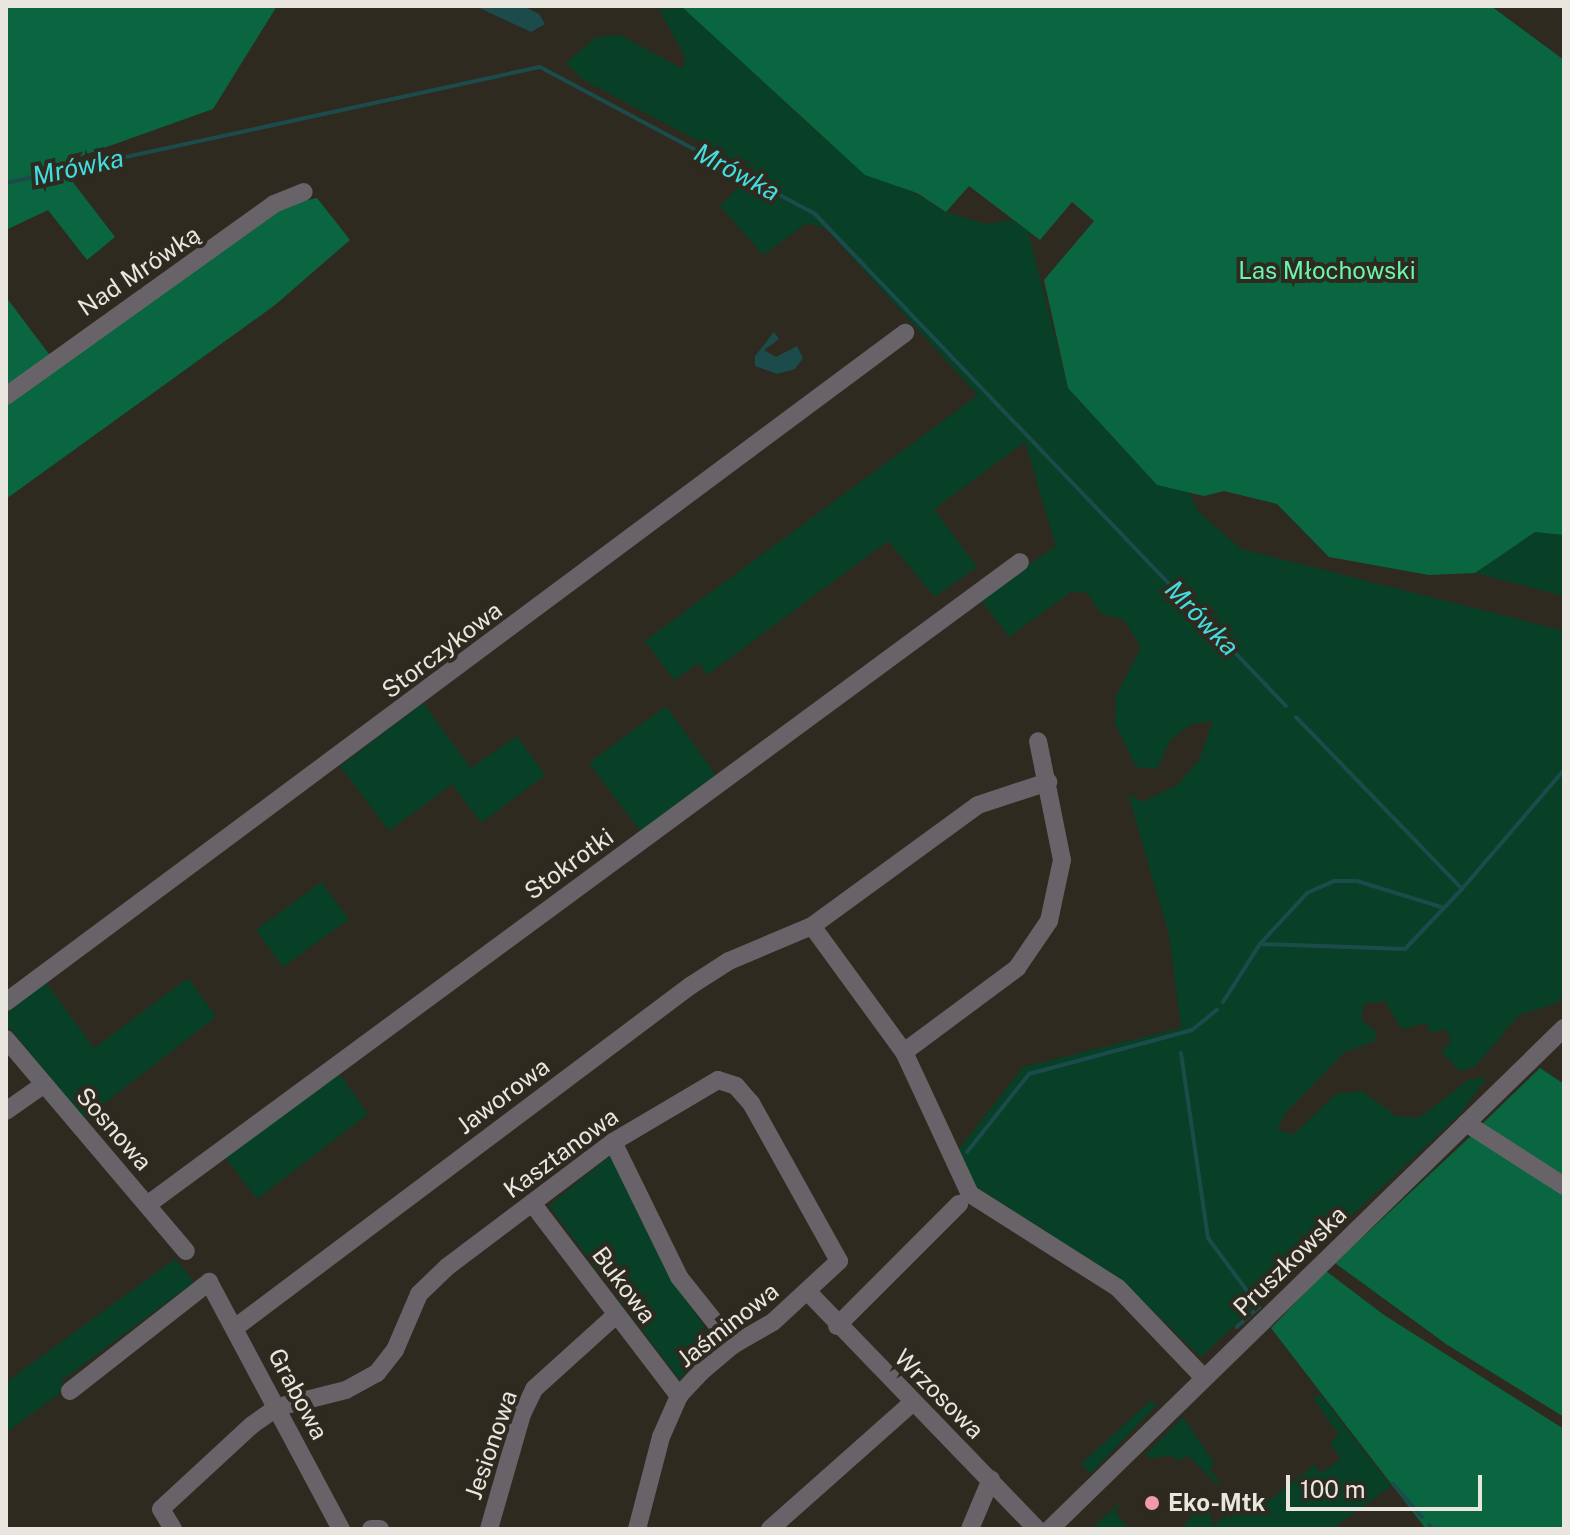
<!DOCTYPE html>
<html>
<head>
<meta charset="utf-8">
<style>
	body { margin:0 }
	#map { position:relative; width:1570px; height:1535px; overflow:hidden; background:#2e2a1f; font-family:"Public Sans",sans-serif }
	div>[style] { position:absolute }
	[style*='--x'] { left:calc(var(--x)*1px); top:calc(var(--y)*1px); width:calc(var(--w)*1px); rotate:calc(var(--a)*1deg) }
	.green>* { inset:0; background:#083f27 }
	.forest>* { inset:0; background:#0a6640 }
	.water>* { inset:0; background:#1c4b4c }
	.stream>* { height:4px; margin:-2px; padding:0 2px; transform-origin:2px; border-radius:2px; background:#1c4b4c }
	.minor>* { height:18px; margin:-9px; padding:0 9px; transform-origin:9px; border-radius:9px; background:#676368 }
	.dots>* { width:22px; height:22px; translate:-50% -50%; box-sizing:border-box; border:4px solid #2e2a1f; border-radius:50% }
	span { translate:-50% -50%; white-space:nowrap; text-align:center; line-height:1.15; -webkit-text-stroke:8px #2e2a1f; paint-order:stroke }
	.street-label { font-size:24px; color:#e9e6e0 }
	.park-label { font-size:24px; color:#6af4af }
	.poi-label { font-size:24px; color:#e9e6e0; font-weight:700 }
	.left { translate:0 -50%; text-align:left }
	.water-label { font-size:26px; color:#43dddf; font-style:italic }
	.frame { position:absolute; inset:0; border:8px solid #e9e6e0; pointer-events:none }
	.scale { position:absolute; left:1286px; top:1475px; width:196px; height:36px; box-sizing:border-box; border:4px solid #e9e6e0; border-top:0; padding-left:10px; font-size:24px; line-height:28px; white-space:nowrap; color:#e9e6e0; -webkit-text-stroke:6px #2e2a1f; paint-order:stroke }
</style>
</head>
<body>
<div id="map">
	<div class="green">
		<div style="clip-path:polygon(684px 8px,828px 142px,946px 212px,986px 224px,1013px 220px,1028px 231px,1068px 388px,1157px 485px,1189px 492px,1198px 511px,1241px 549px,1564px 631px,1564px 994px,1557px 1003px,1519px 1015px,1474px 1068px,1459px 1071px,1441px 1051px,1451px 1042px,1446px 1029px,1431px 1033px,1426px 1023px,1401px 1029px,1385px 1001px,1364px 1004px,1361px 1019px,1376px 1032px,1375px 1041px,1345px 1052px,1286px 1112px,1277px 1129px,1293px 1135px,1336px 1094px,1362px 1091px,1396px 1116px,1419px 1118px,1468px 1080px,1487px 1077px,1461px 1113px,1201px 1357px,1119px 1278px,973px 1185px,959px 1149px,1023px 1067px,1181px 1028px,1169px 935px,1128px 794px,1142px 802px,1177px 785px,1199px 760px,1213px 721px,1192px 724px,1170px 740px,1157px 769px,1136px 767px,1115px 724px,1116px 696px,1141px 647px,1124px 620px,1102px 614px,1087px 593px,1071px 592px,1009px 637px,980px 598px,1056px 546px,1025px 442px,934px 509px,977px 567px,935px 597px,888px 541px,707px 675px,699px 663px,674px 680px,645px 641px,978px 395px,826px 229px,807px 223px,763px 255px,720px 206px,754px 171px,582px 79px,566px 63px,596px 37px,620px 35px,683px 69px,685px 57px,659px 9px)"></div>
		<div style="clip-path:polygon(1535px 532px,1564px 535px,1564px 596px,1475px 573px)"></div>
		<div style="clip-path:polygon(423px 703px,471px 768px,517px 736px,545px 775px,481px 823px,452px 784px,389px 831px,340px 766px)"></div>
		<div style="clip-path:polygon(666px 706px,716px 775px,640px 831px,589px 763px)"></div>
		<div style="clip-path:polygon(321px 882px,349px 919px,283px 967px,256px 930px)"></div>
		<div style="clip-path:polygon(188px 978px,216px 1017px,84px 1119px,6px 1024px,10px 1009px,46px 983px,94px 1048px)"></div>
		<div style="clip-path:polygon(339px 1073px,368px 1114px,257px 1199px,225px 1157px)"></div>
		<div style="clip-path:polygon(611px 1155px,672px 1280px,719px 1347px,679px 1379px,549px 1206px)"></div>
		<div style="clip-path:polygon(175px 1259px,194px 1282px,61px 1381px,64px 1390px,6px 1433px,6px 1382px)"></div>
		<div style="clip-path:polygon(1320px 1394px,1391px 1486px,1332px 1529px,1181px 1529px,1196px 1511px,1201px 1516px,1209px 1508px,1213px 1526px,1252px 1496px,1261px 1507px,1315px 1465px,1321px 1473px,1341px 1459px,1330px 1443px,1339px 1435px,1313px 1398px)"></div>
		<div style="clip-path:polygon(1151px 1400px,1157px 1405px,1090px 1474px,1081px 1464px)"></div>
		<div style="clip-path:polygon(1183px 1417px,1215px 1464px,1209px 1468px,1220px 1482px,1217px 1485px,1188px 1455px,1180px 1461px,1170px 1455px,1151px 1459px,1146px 1454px)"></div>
		<div style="clip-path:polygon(1122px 1501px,1115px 1513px,1130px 1529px,1091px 1529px)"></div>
	</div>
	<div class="forest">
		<div style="clip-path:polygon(6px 6px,277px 6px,213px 109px,59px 164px,115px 237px,87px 260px,48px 210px,6px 230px)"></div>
		<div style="clip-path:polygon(681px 6px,1491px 6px,1564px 60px,1564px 535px,1535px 532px,1475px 573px,1429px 575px,1329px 557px,1277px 504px,1224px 491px,1204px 496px,1157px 485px,1068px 388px,1044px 280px,1094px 221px,1072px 202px,1040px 240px,969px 186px,946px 212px,917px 193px,865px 175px)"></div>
		<div style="clip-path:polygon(317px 198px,350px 240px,275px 305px,6px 499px,6px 400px,277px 207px)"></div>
		<div style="clip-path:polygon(6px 297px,52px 358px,6px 391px)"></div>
		<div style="clip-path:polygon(1540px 1068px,1564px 1084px,1564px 1176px,1482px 1124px)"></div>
		<div style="clip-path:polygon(1473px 1134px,1564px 1194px,1564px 1417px,1446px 1344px,1335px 1263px)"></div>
		<div style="clip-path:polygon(1326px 1271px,1384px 1315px,1564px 1429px,1564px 1529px,1426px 1529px,1271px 1328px)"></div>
	</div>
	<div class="water">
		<div style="clip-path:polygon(475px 6px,523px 6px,539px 14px,545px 24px,531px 32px)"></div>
		<div style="clip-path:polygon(774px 332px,779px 339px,764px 350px,776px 357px,797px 346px,803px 358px,795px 369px,777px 374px,755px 366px,755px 356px)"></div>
	</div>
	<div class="stream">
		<div style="--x:6;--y:183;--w:546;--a:-12.26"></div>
		<div style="--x:540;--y:67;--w:312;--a:28.1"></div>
		<div style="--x:815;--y:214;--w:681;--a:46.25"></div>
		<div style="--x:1296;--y:717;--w:239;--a:46"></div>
		<div style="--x:1462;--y:889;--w:157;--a:-49.4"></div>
		<div style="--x:1260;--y:944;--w:69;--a:-47.3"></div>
		<div style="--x:1307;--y:893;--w:30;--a:-24"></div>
		<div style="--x:1334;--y:881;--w:23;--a:0"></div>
		<div style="--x:1357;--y:881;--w:91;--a:17.2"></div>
		<div style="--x:1223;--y:1002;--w:69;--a:-57.5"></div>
		<div style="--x:1260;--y:944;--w:145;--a:2"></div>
		<div style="--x:1405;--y:949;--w:83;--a:-46.5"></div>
		<div style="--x:1181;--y:1053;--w:187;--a:81.7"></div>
		<div style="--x:1208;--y:1238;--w:86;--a:53.5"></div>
		<div style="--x:1259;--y:1307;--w:30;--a:138"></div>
		<div style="--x:967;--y:1152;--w:100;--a:-51.5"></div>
		<div style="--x:1029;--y:1074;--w:169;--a:-15.1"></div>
		<div style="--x:1192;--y:1030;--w:32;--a:-39"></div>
		<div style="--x:1393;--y:1484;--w:44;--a:48.7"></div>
		<div style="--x:1429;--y:1525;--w:6;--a:45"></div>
	</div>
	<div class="minor">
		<div style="--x:6;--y:396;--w:330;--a:-35.6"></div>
		<div style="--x:274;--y:204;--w:32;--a:-22"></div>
		<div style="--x:812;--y:926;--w:156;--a:53.9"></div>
		<div style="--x:904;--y:1052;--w:157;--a:65.1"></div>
		<div style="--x:970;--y:1194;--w:175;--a:32.4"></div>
		<div style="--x:1118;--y:1288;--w:124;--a:46.3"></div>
		<div style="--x:6;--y:1002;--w:1121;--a:-36.66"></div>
		<div style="--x:6;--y:1039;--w:278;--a:49.7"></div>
		<div style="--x:904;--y:1052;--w:141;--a:-36.6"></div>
		<div style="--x:1017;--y:968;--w:57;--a:-55.8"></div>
		<div style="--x:1049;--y:921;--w:62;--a:-78"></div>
		<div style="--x:1062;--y:860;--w:121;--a:-101.4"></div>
		<div style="--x:6;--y:1111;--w:45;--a:-35.1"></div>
		<div style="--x:1466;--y:1123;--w:117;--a:32.7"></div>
		<div style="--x:613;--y:1142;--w:150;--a:63.9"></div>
		<div style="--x:679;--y:1277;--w:87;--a:51.5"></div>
		<div style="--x:532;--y:1203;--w:243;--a:52.7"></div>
		<div style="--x:147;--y:1205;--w:1084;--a:-36.37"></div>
		<div style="--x:808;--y:1292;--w:330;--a:46"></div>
		<div style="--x:837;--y:1326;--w:173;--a:-45"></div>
		<div style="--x:236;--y:1327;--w:568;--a:-36.91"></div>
		<div style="--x:690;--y:986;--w:46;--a:-32.7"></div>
		<div style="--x:729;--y:961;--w:90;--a:-22.9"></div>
		<div style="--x:812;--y:926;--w:205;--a:-36.1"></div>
		<div style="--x:978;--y:805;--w:74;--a:-18.2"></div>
		<div style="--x:70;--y:1391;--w:177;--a:-38.1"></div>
		<div style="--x:209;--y:1282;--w:280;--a:61.9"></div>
		<div style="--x:173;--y:1529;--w:23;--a:-121"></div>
		<div style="--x:161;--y:1509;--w:124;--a:-42.7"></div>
		<div style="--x:252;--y:1425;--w:32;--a:-35"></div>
		<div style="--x:278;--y:1407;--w:70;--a:-14"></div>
		<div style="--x:346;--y:1390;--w:35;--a:-29"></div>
		<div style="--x:377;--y:1373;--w:29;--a:-52"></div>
		<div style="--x:395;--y:1350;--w:61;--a:-66.8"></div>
		<div style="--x:419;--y:1294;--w:39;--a:-44"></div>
		<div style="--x:447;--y:1267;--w:208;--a:-37"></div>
		<div style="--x:613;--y:1142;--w:122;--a:-30.6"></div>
		<div style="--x:718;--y:1080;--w:19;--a:18"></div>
		<div style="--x:736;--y:1086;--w:23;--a:49"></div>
		<div style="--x:751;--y:1103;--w:181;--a:60.9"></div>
		<div style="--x:839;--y:1261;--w:90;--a:137.3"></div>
		<div style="--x:773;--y:1322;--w:46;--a:150.1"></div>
		<div style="--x:733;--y:1345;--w:42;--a:139.8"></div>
		<div style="--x:701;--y:1372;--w:33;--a:133"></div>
		<div style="--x:679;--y:1396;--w:45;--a:113.7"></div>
		<div style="--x:661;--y:1437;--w:95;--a:104.6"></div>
		<div style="--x:371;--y:1529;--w:9;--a:0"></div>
		<div style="--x:489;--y:1529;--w:120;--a:-74"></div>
		<div style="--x:522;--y:1414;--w:28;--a:-64"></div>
		<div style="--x:534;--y:1389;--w:110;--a:-42.1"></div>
		<div style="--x:770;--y:1529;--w:191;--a:-41.6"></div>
		<div style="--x:970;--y:1529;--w:54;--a:-67.2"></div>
		<div style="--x:1050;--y:1529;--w:718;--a:-44.27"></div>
	</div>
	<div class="dots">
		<div style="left:1152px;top:1503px;background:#f39aa7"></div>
	</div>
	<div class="street-label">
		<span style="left:139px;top:271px;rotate:-34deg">Nad Mrówką</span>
		<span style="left:442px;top:650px;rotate:-37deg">Storczykowa</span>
		<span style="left:569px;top:864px;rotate:-36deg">Stokrotki</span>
		<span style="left:503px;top:1096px;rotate:-37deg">Jaworowa</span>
		<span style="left:114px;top:1129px;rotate:49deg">Sosnowa</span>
		<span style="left:561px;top:1153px;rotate:-36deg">Kasztanowa</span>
		<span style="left:1290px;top:1261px;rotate:-44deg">Pruszkowska</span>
		<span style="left:624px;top:1285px;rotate:53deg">Bukowa</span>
		<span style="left:728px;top:1325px;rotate:-38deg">Jaśminowa</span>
		<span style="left:298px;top:1394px;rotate:62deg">Grabowa</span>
		<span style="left:939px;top:1394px;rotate:45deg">Wrzosowa</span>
		<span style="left:491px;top:1445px;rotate:-71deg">Jesionowa</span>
	</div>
	<div class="park-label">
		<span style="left:1327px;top:271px">Las Młochowski</span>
	</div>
	<div class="poi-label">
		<span class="left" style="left:1168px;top:1503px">Eko-Mtk</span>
	</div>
	<div class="water-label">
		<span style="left:78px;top:167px;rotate:-12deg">Mrówka</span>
		<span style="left:737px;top:172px;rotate:28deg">Mrówka</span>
		<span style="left:1202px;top:618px;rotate:46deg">Mrówka</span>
	</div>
	<div class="frame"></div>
	<div class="scale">100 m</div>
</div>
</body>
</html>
